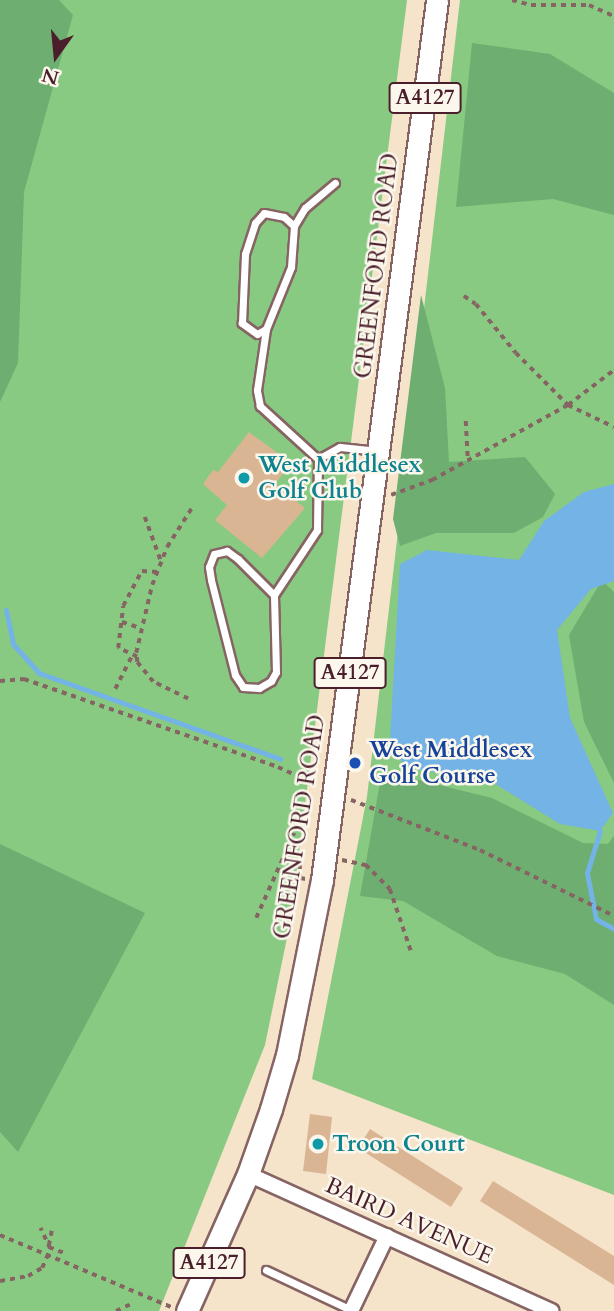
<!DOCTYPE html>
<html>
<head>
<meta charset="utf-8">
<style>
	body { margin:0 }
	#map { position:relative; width:614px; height:1311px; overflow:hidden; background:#f5e3ca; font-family:Cardo,serif }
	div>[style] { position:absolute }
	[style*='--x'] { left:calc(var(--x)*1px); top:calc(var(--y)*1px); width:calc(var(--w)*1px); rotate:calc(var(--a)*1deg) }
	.green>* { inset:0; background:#88ca82 }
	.forest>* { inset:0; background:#6eae70 }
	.water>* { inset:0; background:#73b3e6 }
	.stream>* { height:5px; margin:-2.5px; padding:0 2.5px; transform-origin:2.5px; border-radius:2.5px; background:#73b3e6 }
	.building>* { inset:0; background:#d9b594 }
	.path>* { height:3.5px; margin-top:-1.75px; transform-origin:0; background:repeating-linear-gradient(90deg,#866463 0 5px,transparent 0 10px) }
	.roads { filter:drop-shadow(2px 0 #866463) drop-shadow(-2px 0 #866463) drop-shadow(0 2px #866463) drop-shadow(0 -2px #866463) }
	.lane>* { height:7px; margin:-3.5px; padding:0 3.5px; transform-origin:3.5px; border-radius:3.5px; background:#fff }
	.street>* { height:14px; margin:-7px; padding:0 7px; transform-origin:7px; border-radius:7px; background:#fff }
	.primary>* { height:21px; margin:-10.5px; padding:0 10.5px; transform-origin:10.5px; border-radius:10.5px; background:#fff }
	.dots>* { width:19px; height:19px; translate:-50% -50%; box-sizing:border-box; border:4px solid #fbf7ec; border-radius:50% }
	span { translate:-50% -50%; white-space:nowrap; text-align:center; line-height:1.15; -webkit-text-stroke:5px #fbf7ec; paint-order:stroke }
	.shield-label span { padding:2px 5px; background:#fbf7ec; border:2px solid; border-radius:5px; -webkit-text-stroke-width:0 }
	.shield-label { font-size:21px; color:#4a1f2b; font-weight:700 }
	.street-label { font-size:23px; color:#4a1f2b }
	.culture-label { font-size:23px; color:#0d838f; font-weight:700 }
	.left { translate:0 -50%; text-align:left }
	.transit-label { font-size:23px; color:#164399; font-weight:700 }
	.north { position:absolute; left:21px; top:21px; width:70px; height:70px; -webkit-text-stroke:5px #fbf7ec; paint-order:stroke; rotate:195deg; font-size:19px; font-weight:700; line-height:28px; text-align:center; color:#4a1f2b }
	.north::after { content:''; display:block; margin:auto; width:24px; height:32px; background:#4a1f2b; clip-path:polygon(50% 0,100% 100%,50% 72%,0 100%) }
</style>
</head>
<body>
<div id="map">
	<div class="green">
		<div style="clip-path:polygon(52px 0,407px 0,290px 923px,265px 1045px,159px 1311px,0 1311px,0 397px,22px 195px)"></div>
		<div style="clip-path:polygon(460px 0,614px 0,614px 1195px,312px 1079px,367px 797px)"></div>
	</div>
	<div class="forest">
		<div style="clip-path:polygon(0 0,59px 0,73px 15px,24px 192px,18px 363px,0 402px)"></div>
		<div style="clip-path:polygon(472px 43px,550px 54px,614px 93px,614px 215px,553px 199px,456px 207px)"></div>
		<div style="clip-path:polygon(421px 295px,445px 388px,449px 462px,525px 457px,555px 494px,543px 517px,514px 533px,436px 533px,400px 546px,393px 519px)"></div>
		<div style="clip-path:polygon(602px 580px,614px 592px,614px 783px,584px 722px,569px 635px)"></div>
		<div style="clip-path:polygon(382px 771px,492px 798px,583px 843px,608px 844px,614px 836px,614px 1005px,565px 974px,497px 956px,403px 901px,360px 896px)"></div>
		<div style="clip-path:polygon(0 844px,145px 913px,18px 1152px,0 1132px)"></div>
	</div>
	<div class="water">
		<div style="clip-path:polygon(614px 484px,614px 581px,591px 589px,557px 630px,570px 718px,613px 813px,600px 831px,560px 824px,494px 783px,405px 767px,390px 740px,400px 564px,427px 550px,519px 560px,544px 521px,584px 492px)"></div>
	</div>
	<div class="stream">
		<div style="--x:6;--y:610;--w:35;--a:78"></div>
		<div style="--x:13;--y:644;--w:39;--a:48"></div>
		<div style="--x:39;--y:673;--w:256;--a:19.6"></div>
		<div style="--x:600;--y:831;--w:44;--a:107.2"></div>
		<div style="--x:587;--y:873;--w:47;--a:78.9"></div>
		<div style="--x:596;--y:919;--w:21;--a:29"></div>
	</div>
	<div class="building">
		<div style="clip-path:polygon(249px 432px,291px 463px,275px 484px,305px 508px,262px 558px,215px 520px,227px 505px,203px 484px,213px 470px,218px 472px)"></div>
		<div style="clip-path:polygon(310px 1114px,332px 1117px,326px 1174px,303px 1171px)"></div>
		<div style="clip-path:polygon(370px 1129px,463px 1188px,451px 1207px,358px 1148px)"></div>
		<div style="clip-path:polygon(493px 1181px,614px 1256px,614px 1285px,480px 1201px)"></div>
	</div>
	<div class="path">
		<div style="--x:512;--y:0;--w:20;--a:15"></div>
		<div style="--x:531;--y:5;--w:58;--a:0"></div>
		<div style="--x:589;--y:5;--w:27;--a:24"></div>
		<div style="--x:464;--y:296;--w:14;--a:34"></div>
		<div style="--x:476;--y:304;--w:63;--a:50.8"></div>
		<div style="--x:516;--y:353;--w:74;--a:45"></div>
		<div style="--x:568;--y:405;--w:58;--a:-37.3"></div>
		<div style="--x:466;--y:421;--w:38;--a:87"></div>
		<div style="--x:391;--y:495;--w:44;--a:-20.1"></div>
		<div style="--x:432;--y:480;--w:155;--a:-28.9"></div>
		<div style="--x:568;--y:405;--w:51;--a:25.6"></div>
		<div style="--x:145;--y:517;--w:47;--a:70"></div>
		<div style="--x:122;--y:622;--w:19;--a:18"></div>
		<div style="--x:137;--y:657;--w:21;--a:-155"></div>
		<div style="--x:118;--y:648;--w:42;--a:-83.2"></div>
		<div style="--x:123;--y:606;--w:40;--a:-62"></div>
		<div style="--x:142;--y:571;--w:16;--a:4"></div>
		<div style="--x:0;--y:681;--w:24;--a:-5"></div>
		<div style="--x:24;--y:679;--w:269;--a:19.1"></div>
		<div style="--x:278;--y:767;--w:41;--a:24.7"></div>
		<div style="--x:115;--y:689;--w:38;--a:-63"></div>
		<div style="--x:188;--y:699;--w:39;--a:-154"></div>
		<div style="--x:153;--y:682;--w:26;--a:-129"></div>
		<div style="--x:137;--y:662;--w:9;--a:-96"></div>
		<div style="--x:136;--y:653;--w:70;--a:-76.8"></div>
		<div style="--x:152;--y:585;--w:41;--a:-68.5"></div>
		<div style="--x:167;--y:547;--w:49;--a:-57.6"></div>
		<div style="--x:351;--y:800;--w:138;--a:21.2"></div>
		<div style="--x:480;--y:850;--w:149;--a:26.2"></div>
		<div style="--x:342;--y:860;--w:25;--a:12"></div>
		<div style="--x:366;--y:865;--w:34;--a:45"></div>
		<div style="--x:390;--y:889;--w:65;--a:71.3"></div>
		<div style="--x:281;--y:861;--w:19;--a:9"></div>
		<div style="--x:300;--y:864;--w:14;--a:90"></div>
		<div style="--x:300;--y:878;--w:6;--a:9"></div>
		<div style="--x:256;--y:918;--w:93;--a:-65.9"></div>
		<div style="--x:52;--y:1231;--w:16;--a:101"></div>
		<div style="--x:49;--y:1247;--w:18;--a:22"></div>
		<div style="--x:0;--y:1235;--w:186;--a:22.8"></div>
		<div style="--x:0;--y:1281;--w:28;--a:-10"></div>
		<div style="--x:28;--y:1276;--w:16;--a:-30"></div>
		<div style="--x:42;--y:1268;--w:21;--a:-67"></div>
		<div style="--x:50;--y:1249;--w:23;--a:-115"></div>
		<div style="--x:116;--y:1311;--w:17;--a:-25"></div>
	</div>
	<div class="roads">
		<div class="lane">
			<div style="--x:266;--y:329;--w:10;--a:151"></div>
			<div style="--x:257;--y:334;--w:19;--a:-144"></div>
			<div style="--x:242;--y:323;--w:69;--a:-87.5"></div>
			<div style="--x:245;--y:254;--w:33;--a:-72"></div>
			<div style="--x:255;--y:223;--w:13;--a:-48"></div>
			<div style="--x:264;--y:213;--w:20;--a:11"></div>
			<div style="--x:284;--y:217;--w:13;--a:42"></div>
			<div style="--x:318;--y:459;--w:79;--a:-137.6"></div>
			<div style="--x:260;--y:406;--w:16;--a:-101"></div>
			<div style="--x:257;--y:390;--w:62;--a:-81.6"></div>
			<div style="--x:266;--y:329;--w:67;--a:-68"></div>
			<div style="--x:291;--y:267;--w:41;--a:-85.8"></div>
			<div style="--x:294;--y:226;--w:21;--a:-59"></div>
			<div style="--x:305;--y:208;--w:39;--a:-40"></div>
			<div style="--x:274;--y:595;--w:51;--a:-135"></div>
			<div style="--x:238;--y:559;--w:14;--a:-144"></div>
			<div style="--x:227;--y:551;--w:13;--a:167"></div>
			<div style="--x:214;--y:554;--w:14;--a:111"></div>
			<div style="--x:209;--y:567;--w:13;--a:81"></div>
			<div style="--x:211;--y:580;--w:98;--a:75.8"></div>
			<div style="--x:235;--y:675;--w:14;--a:56"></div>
			<div style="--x:243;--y:687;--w:16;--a:4"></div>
			<div style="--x:259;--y:688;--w:14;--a:-30"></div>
			<div style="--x:271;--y:681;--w:10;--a:-61"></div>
			<div style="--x:276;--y:672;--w:77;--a:-91.5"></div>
			<div style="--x:274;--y:595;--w:78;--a:-56.5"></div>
			<div style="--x:317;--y:530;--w:71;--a:-89.2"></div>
			<div style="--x:318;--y:459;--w:25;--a:-29"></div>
			<div style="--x:340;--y:447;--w:36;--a:6"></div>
			<div style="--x:266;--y:1270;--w:94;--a:25.2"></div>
		</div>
		<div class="street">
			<div style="--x:248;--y:1174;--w:333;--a:24.3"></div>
			<div style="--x:351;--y:1311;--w:83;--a:-64.4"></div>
		</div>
		<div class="primary">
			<div style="--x:187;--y:1311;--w:150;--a:-66"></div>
			<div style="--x:248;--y:1174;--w:69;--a:-70.5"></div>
			<div style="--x:271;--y:1109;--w:56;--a:-73.5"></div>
			<div style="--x:287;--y:1055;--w:178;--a:-78.7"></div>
			<div style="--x:322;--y:880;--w:887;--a:-82.55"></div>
		</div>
	</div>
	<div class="dots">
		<div style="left:244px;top:478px;background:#0f9aa8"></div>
		<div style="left:355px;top:763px;background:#1a4fb4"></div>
		<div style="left:318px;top:1144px;background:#0f9aa8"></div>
	</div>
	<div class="shield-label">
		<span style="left:425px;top:98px">A4127</span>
		<span style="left:350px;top:673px">A4127</span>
		<span style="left:209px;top:1263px">A4127</span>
	</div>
	<div class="street-label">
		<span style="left:377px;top:266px;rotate:-83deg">GREENFORD ROAD</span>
		<span style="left:300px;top:827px;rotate:-81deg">GREENFORD ROAD</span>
		<span style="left:409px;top:1221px;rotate:24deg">BAIRD AVENUE</span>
	</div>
	<div class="culture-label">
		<span class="left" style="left:258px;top:478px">West Middlesex<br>Golf Club</span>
		<span class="left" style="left:332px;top:1144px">Troon Court</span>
	</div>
	<div class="transit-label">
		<span class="left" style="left:369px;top:763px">West Middlesex<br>Golf Course</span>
	</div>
	<div class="north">N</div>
</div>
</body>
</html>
